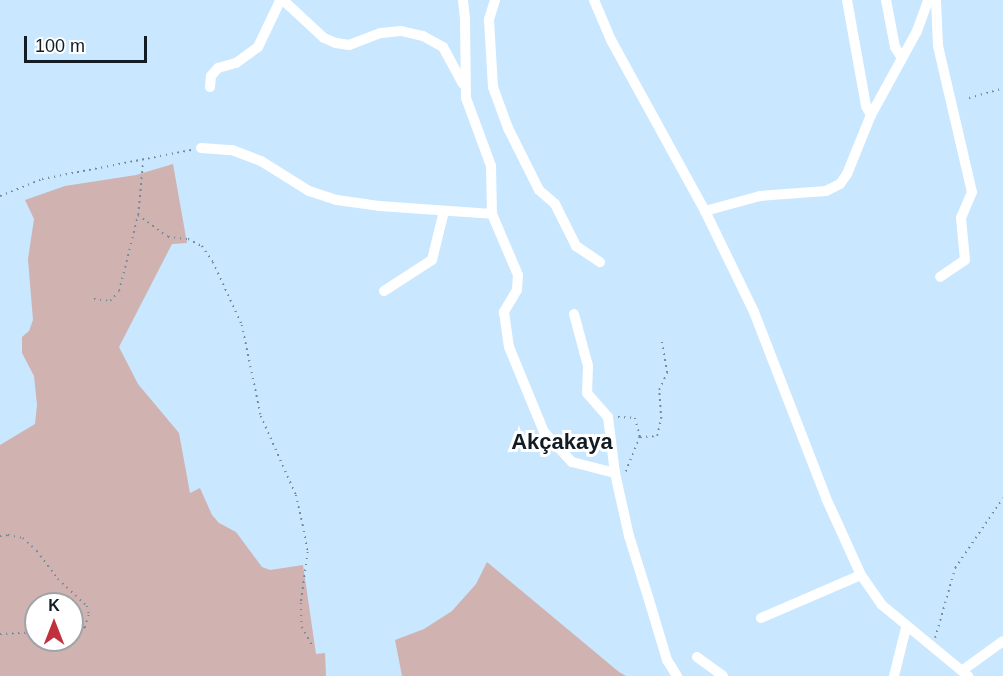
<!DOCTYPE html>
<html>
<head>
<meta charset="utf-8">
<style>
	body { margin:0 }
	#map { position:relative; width:1003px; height:676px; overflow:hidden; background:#c9e7fe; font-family:Arial,sans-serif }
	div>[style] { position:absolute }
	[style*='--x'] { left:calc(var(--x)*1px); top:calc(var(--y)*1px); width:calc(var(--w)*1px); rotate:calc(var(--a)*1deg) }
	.green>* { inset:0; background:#d0b2b0 }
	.path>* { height:1.5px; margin-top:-0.75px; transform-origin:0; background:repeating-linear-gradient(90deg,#758a9a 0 1.5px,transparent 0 6px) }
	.minor>* { height:10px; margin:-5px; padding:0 5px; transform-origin:5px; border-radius:5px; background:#fff }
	span { translate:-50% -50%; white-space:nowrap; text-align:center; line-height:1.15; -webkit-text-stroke:6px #fff; paint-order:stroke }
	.district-label { font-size:22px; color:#111c24; font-weight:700 }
	.north { position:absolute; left:24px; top:592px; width:60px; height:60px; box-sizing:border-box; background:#fff; border:2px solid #a0a4a7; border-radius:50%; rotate:0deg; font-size:16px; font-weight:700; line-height:24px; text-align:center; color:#111c24 }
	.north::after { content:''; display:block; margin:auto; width:21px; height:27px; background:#c1313d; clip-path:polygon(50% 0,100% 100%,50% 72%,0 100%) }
	.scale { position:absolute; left:24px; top:36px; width:123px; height:27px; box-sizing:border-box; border:3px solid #111c24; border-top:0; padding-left:8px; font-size:18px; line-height:21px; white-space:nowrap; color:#111c24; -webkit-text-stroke:4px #fff; paint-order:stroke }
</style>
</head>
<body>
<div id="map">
	<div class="green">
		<div style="clip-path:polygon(evenodd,173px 164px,187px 243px,172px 244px,119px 347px,138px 384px,179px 433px,190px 493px,200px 488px,212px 515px,219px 523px,236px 532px,262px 567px,270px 570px,303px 565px,316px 654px,325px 653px,326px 676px,0 676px,0 445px,35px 424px,37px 405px,34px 376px,22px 353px,22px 337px,29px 331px,33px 320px,28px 259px,34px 219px,25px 200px,65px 186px,136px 175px,173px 164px,36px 604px,72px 604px,72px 640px,36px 640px,36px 604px)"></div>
		<div style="clip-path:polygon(487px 562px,619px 672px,626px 676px,402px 676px,395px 640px,424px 629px,452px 611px,476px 584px)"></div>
	</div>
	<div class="path">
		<div style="--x:969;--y:98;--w:35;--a:-16"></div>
		<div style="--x:0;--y:196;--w:45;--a:-22"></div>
		<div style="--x:42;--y:179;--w:152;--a:-11"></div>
		<div style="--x:138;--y:215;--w:37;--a:36"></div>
		<div style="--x:168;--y:237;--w:20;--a:6"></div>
		<div style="--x:188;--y:239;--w:16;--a:27"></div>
		<div style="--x:202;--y:246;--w:19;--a:55"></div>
		<div style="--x:213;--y:262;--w:69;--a:65.3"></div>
		<div style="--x:242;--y:325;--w:93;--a:78.2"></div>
		<div style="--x:261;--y:416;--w:86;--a:66.1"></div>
		<div style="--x:296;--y:495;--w:31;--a:77"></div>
		<div style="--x:303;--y:525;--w:27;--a:80"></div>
		<div style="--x:308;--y:552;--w:51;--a:97.8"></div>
		<div style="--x:301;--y:603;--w:24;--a:88"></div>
		<div style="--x:302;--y:627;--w:23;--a:61"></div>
		<div style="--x:94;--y:299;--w:16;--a:7"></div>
		<div style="--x:110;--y:301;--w:13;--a:-48"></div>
		<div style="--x:119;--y:291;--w:78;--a:-76"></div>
		<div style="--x:138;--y:215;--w:54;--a:-84.7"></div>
		<div style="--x:618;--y:417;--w:17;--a:3"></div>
		<div style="--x:635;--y:418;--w:20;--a:75"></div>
		<div style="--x:640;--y:437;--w:38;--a:112"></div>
		<div style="--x:640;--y:437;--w:17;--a:-3"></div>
		<div style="--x:657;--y:436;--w:17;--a:-77"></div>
		<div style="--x:661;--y:419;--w:29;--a:-94"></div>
		<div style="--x:659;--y:390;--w:19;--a:-65"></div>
		<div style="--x:667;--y:373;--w:36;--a:-100"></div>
		<div style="--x:0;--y:536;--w:8;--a:-7"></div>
		<div style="--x:8;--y:535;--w:15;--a:11"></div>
		<div style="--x:23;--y:538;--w:19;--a:43"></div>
		<div style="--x:37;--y:551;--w:35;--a:53"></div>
		<div style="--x:58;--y:579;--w:40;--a:43"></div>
		<div style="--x:87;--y:606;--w:9;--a:77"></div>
		<div style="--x:89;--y:615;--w:14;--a:107"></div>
		<div style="--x:85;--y:628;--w:14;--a:163"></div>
		<div style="--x:0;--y:634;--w:36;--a:-3"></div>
		<div style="--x:935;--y:638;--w:73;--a:-74.1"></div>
		<div style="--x:955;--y:568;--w:85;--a:-55.6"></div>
	</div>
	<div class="minor">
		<div style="--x:463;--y:0;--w:18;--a:84"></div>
		<div style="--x:465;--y:18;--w:80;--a:89.3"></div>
		<div style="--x:466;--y:98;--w:72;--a:69.8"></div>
		<div style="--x:491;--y:166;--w:48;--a:88.8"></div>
		<div style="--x:492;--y:214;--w:66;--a:66.9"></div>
		<div style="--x:518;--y:275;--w:15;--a:94"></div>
		<div style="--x:517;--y:290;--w:26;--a:121"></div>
		<div style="--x:504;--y:312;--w:35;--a:82"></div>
		<div style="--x:509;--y:347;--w:92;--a:67.6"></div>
		<div style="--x:544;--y:432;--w:41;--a:47"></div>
		<div style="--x:572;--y:462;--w:44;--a:14.3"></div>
		<div style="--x:615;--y:473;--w:65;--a:77.5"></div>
		<div style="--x:629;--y:536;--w:67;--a:72.6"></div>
		<div style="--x:649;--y:600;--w:63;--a:73.3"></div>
		<div style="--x:667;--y:660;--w:19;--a:58"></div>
		<div style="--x:495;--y:0;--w:21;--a:107"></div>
		<div style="--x:489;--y:20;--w:67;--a:86.6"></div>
		<div style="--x:493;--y:87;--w:44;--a:69.9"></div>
		<div style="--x:508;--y:128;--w:69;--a:63.4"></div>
		<div style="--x:539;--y:190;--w:21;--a:41"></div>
		<div style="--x:555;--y:204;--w:47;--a:63.4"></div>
		<div style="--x:576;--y:246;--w:29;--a:34"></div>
		<div style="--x:594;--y:0;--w:43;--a:67"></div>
		<div style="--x:611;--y:40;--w:195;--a:61.2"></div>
		<div style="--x:705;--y:211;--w:112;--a:64.1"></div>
		<div style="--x:754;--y:312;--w:199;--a:68.8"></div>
		<div style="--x:826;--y:498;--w:85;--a:65.6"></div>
		<div style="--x:861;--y:575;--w:37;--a:55"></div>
		<div style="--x:882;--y:605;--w:112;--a:39.5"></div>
		<div style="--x:847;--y:0;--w:108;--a:79.8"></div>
		<div style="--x:866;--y:106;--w:10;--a:61"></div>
		<div style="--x:886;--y:0;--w:48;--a:79.2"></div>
		<div style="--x:895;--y:47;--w:13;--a:58"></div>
		<div style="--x:936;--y:0;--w:46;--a:87.5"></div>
		<div style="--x:938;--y:46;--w:150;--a:76.9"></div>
		<div style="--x:972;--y:192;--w:28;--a:113"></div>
		<div style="--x:961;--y:218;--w:42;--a:84.6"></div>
		<div style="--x:965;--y:260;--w:30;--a:146"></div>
		<div style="--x:210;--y:87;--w:11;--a:-85"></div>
		<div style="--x:211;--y:76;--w:11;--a:-49"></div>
		<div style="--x:218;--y:68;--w:19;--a:-16"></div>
		<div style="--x:236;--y:63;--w:27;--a:-36"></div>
		<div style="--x:258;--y:47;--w:49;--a:-64.5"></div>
		<div style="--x:279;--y:3;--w:5;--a:-37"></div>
		<div style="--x:283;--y:0;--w:56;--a:42.8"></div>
		<div style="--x:324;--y:38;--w:13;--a:23"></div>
		<div style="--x:336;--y:43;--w:13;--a:9"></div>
		<div style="--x:349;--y:45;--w:34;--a:-21"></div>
		<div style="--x:381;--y:33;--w:20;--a:-6"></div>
		<div style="--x:401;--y:31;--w:23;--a:13"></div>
		<div style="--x:423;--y:36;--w:23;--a:29"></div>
		<div style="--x:443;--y:47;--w:42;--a:61.6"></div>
		<div style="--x:201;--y:148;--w:31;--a:4"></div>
		<div style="--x:232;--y:150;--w:31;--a:21"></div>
		<div style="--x:261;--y:161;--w:57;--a:32"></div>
		<div style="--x:309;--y:191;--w:29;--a:18"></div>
		<div style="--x:337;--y:200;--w:42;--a:8.1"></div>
		<div style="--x:379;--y:206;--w:113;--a:4"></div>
		<div style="--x:705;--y:211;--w:57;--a:-15.3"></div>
		<div style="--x:760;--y:196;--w:66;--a:-4.3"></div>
		<div style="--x:826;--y:191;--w:16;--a:-27"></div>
		<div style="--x:840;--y:184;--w:12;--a:-55"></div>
		<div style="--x:847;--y:174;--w:64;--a:-67.9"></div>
		<div style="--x:871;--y:115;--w:96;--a:-61.3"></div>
		<div style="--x:917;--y:31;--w:33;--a:-70"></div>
		<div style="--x:384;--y:291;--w:57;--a:-32.9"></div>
		<div style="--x:432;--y:260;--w:50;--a:-76.2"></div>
		<div style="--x:574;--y:314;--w:54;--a:74.9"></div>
		<div style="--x:588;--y:366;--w:27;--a:92"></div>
		<div style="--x:587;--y:393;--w:32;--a:49"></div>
		<div style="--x:608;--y:417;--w:56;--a:82.9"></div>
		<div style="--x:761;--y:618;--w:109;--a:-23.3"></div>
		<div style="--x:697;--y:657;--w:32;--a:36"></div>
		<div style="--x:963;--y:670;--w:49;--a:-35.9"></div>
		<div style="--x:894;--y:676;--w:49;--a:-76"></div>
	</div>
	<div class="district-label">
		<span style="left:562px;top:442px">Akçakaya</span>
	</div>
	<div class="north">K</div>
	<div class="scale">100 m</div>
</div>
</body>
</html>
